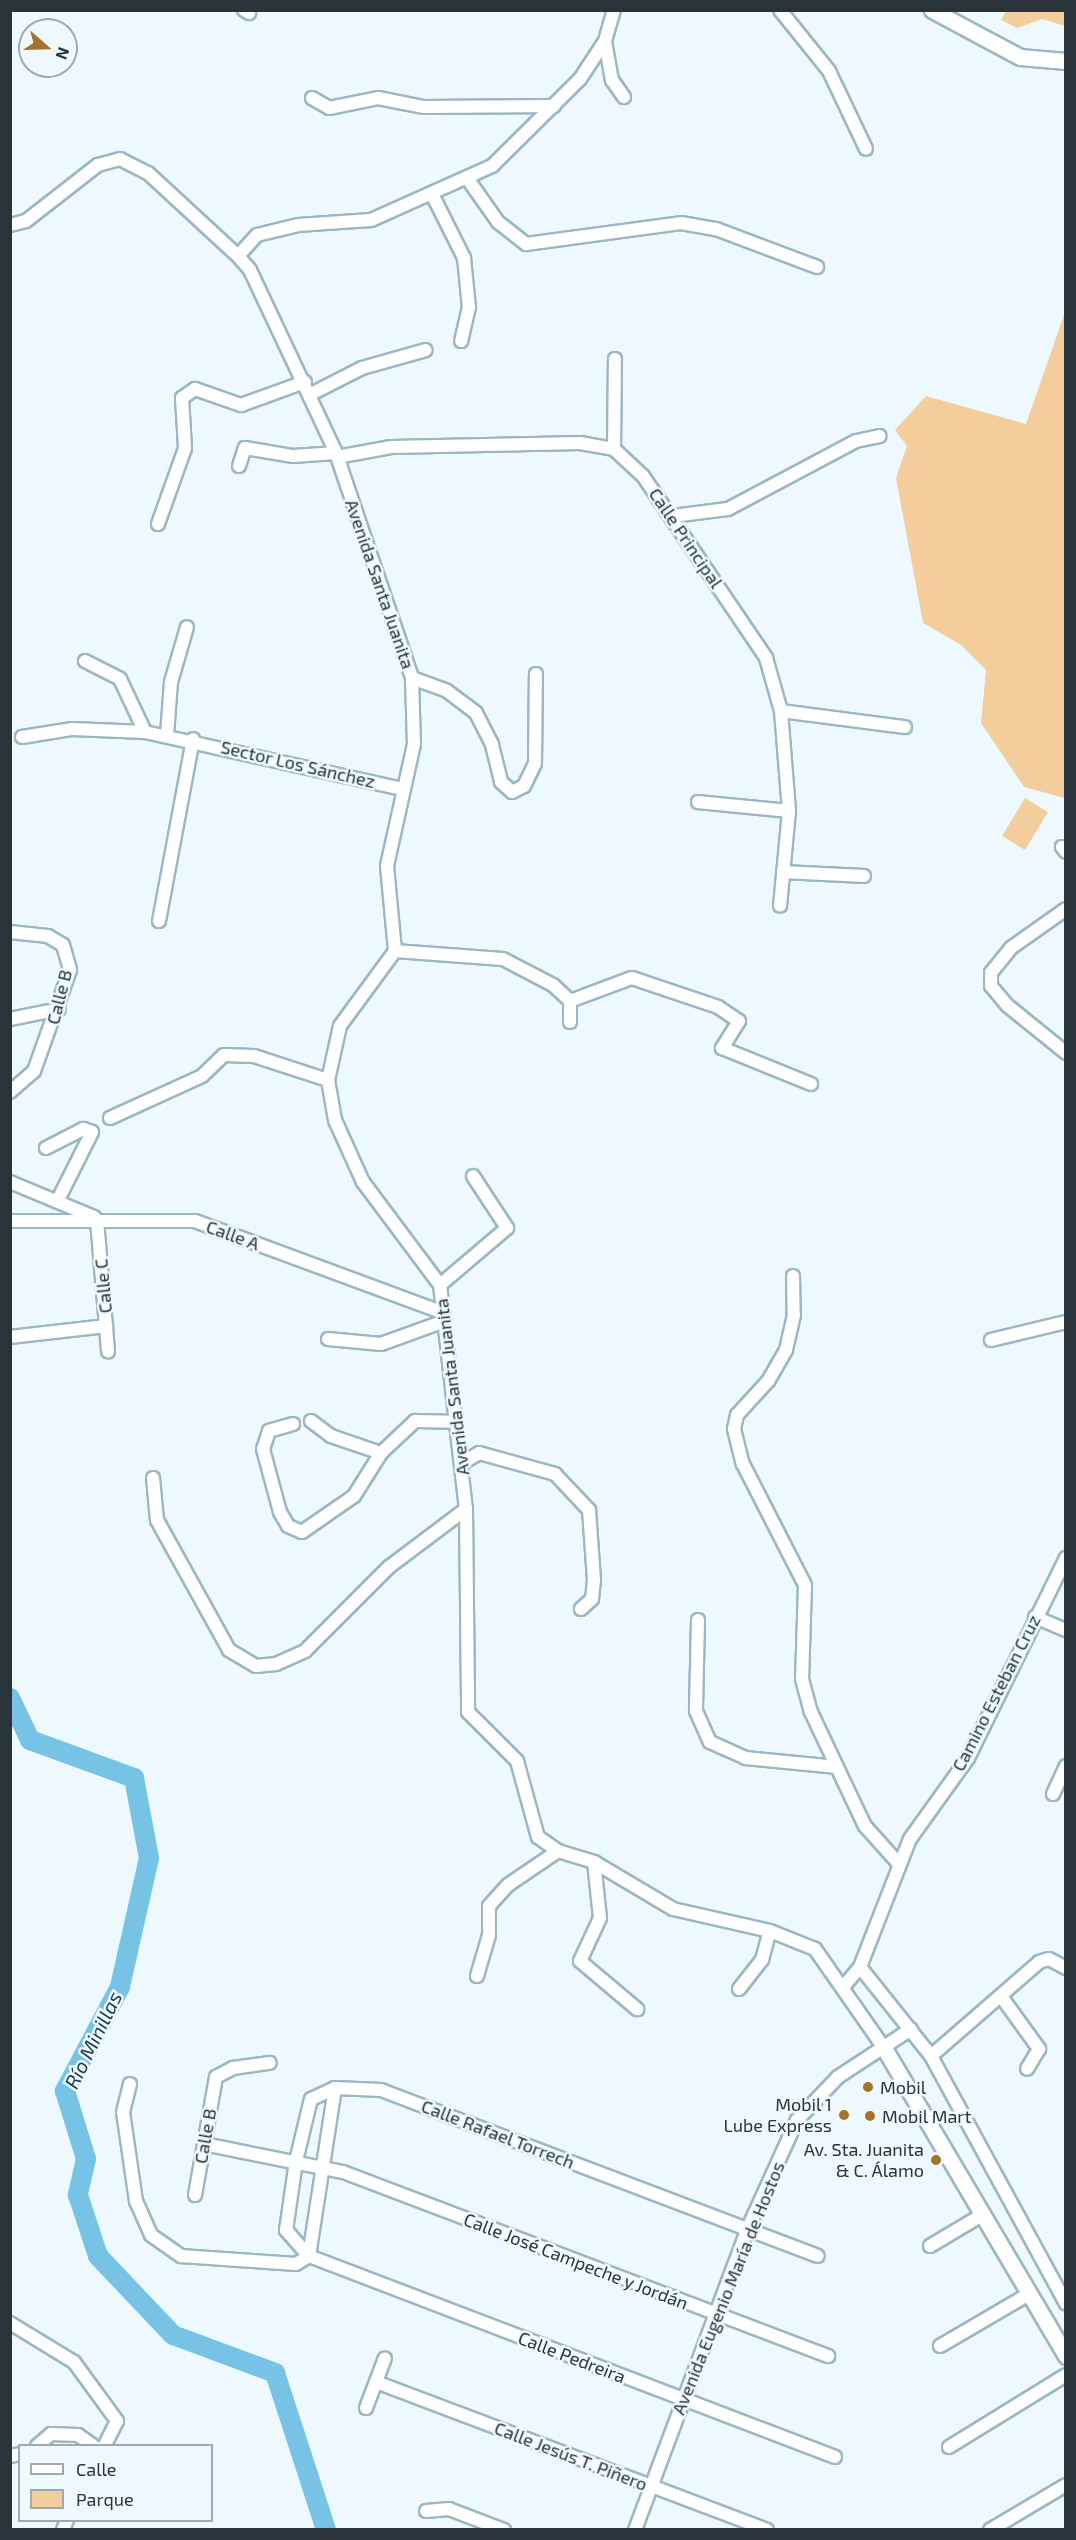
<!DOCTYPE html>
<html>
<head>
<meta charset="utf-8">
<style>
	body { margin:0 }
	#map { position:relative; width:1076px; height:2540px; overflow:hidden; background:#edf9ff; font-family:"Exo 2",sans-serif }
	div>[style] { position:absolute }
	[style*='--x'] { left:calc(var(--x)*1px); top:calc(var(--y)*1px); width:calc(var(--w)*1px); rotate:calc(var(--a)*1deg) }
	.green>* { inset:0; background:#f3ce9c }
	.river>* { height:20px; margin:-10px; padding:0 10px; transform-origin:10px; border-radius:10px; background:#76c3e5 }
	.roads { filter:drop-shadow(2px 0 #9bb7c4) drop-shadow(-2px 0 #9bb7c4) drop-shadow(0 2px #9bb7c4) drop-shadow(0 -2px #9bb7c4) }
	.minor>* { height:12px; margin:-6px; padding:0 6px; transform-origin:6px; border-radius:6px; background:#fff }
	.tertiary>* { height:15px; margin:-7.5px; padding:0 7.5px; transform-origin:7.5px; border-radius:7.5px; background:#fff }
	.dots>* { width:16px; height:16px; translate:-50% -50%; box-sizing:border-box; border:3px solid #edf9ff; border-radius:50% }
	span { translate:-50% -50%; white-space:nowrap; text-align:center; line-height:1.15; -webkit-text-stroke:5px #edf9ff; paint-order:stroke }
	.street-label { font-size:18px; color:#283439 }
	.poi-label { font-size:18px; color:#283439 }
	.left { translate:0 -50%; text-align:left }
	.right { translate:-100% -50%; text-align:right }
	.water-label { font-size:20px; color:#173a49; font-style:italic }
	.frame { position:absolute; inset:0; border:12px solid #283439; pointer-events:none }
	.legend { position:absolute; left:18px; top:2444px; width:195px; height:78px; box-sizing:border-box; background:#edf9ff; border:2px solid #9eaab0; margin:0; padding:8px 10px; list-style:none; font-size:18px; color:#283439 }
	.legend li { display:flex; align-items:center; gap:12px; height:30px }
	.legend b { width:30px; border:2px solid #9eaab0 }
	.north { position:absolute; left:18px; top:18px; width:60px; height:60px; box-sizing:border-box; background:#edf9ff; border:2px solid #9eaab0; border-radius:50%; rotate:110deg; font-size:16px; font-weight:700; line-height:24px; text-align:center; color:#283439 }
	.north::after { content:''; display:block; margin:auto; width:21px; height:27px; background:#a47428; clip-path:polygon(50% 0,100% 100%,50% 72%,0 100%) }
</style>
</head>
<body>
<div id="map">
	<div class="green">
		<div style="clip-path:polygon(1007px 10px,1065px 11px,1065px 26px,1042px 19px,1017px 28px,1001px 20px)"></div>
		<div style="clip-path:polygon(1065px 312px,1065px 798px,1024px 787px,981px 723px,986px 670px,961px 645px,923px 623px,896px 478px,907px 446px,895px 430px,926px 396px,1026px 424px)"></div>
		<div style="clip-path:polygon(1025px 798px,1048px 812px,1025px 850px,1002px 836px)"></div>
	</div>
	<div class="river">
		<div style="--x:10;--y:1698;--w:47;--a:64.5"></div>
		<div style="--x:30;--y:1740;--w:111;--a:20.1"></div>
		<div style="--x:134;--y:1778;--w:81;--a:79.4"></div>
		<div style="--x:149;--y:1858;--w:132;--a:102.7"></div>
		<div style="--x:120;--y:1987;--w:118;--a:117.9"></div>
		<div style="--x:65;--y:2091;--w:71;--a:72.8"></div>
		<div style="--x:86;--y:2159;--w:37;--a:103"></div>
		<div style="--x:78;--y:2195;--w:64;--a:71.8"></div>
		<div style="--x:98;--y:2256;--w:109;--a:46.5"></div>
		<div style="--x:173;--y:2335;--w:109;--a:20.4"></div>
		<div style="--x:275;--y:2373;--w:165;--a:72"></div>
	</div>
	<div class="roads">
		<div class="minor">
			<div style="--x:244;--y:10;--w:6;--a:31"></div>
			<div style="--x:780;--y:10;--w:78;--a:51.2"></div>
			<div style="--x:829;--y:71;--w:86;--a:64.6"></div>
			<div style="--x:605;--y:41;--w:40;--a:80"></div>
			<div style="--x:612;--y:80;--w:21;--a:55"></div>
			<div style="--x:312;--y:98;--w:20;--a:30"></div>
			<div style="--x:329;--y:108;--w:50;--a:-11.5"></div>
			<div style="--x:378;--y:98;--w:47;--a:11.1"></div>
			<div style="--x:424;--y:107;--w:130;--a:-0.4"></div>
			<div style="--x:467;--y:178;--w:54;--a:54.8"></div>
			<div style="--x:498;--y:222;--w:36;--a:38"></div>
			<div style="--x:526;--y:244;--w:156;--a:-7.7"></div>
			<div style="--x:681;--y:223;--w:36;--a:10"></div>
			<div style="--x:716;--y:229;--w:108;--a:20.6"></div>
			<div style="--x:432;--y:194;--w:72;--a:63.4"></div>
			<div style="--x:464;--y:258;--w:49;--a:84.2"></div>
			<div style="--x:469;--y:307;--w:35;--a:103"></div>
			<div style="--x:10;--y:225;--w:16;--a:-14"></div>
			<div style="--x:26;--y:221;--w:91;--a:-37.9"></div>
			<div style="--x:98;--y:165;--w:23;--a:-15"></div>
			<div style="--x:120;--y:159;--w:31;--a:27"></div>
			<div style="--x:148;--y:173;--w:122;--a:42.7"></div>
			<div style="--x:238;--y:256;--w:18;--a:49"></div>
			<div style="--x:250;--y:270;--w:202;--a:64.8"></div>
			<div style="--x:336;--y:453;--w:237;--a:71.3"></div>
			<div style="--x:412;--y:678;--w:66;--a:88.3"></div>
			<div style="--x:414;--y:744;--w:125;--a:102.5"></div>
			<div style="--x:387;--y:866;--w:85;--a:84.6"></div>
			<div style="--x:395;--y:951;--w:93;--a:126.3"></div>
			<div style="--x:340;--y:1026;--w:55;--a:102.5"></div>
			<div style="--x:328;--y:1080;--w:41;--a:80.1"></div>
			<div style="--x:335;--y:1120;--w:68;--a:65.7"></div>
			<div style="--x:363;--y:1182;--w:129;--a:53.2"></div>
			<div style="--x:440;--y:1285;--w:226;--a:83.4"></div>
			<div style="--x:466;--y:1509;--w:203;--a:89.4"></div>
			<div style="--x:468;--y:1712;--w:69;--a:45"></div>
			<div style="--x:517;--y:1761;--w:79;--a:74.6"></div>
			<div style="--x:538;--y:1837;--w:24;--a:35"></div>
			<div style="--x:558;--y:1851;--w:38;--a:17"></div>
			<div style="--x:594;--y:1862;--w:92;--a:30.7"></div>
			<div style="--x:673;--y:1909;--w:99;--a:12.8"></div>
			<div style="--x:770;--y:1931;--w:48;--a:21.8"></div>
			<div style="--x:815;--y:1949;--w:121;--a:55.1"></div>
			<div style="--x:238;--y:256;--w:28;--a:-48"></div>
			<div style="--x:257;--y:235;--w:42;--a:-13.7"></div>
			<div style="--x:298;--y:225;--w:73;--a:-3.9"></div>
			<div style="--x:371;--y:220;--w:133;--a:-24.1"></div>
			<div style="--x:492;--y:166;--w:124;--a:-44.7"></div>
			<div style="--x:580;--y:79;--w:45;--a:-56.7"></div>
			<div style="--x:605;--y:41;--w:32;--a:-74"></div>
			<div style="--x:311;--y:394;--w:57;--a:-27"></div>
			<div style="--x:362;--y:368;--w:66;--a:-15.7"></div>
			<div style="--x:614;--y:449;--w:90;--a:-89.4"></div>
			<div style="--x:337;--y:457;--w:55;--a:-10.5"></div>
			<div style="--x:391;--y:447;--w:189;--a:-1.2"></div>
			<div style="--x:580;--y:443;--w:35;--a:10"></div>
			<div style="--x:614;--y:449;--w:40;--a:43"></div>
			<div style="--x:643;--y:476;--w:220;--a:55.9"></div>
			<div style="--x:766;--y:658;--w:55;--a:74.2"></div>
			<div style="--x:781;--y:711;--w:100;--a:85.4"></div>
			<div style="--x:789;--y:811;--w:95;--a:95.4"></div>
			<div style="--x:239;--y:466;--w:19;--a:-72"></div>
			<div style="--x:245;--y:448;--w:49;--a:9.5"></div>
			<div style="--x:293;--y:456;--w:43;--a:-4"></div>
			<div style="--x:673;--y:516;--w:55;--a:-7.3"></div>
			<div style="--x:728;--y:509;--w:145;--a:-28"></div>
			<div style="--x:856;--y:441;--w:24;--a:-12"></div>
			<div style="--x:158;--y:524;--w:81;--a:-70.4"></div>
			<div style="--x:185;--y:448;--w:50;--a:-93.4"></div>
			<div style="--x:182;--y:398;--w:16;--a:-35"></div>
			<div style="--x:195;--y:389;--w:49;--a:19.2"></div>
			<div style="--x:241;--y:405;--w:68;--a:-19.8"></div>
			<div style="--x:85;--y:661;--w:39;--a:27"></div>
			<div style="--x:120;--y:679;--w:59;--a:64.7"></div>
			<div style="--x:145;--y:732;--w:263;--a:12.5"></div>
			<div style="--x:412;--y:678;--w:37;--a:20"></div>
			<div style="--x:447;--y:691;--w:36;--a:37"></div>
			<div style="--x:476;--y:713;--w:36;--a:63"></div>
			<div style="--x:492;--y:745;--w:38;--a:76"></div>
			<div style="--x:501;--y:782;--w:15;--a:42"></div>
			<div style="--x:512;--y:792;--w:13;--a:-27"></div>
			<div style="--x:524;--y:786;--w:25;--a:-64"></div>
			<div style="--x:535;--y:763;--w:89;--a:-89.4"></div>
			<div style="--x:781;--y:711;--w:125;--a:7.4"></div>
			<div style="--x:167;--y:735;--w:53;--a:-85.7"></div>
			<div style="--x:171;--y:682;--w:57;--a:-73.8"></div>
			<div style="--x:22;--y:737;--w:51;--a:-9.1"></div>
			<div style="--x:72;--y:729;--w:73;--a:2.4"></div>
			<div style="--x:698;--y:802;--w:91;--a:5.6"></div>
			<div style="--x:1062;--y:847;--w:6;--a:51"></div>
			<div style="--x:783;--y:872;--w:81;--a:2.8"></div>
			<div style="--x:1066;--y:909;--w:67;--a:144.7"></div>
			<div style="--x:1011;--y:948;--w:32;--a:129"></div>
			<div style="--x:991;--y:973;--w:13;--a:90"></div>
			<div style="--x:991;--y:986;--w:26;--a:50"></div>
			<div style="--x:1008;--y:1006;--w:75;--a:39"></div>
			<div style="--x:159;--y:921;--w:185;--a:-79.4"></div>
			<div style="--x:10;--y:932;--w:38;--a:6"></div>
			<div style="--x:48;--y:936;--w:17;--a:31"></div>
			<div style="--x:63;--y:945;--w:26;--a:74"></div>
			<div style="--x:70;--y:970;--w:107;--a:109.6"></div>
			<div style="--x:34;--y:1071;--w:32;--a:139"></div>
			<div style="--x:395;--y:951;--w:108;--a:4.2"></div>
			<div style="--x:503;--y:959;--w:56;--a:27.5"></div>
			<div style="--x:553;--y:985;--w:23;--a:43"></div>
			<div style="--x:570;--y:1001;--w:21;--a:90"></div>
			<div style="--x:570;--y:1001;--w:66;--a:-20.4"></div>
			<div style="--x:632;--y:978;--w:91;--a:18.6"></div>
			<div style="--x:718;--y:1007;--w:25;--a:34"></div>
			<div style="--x:739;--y:1021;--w:32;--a:122"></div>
			<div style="--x:722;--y:1048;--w:96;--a:22"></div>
			<div style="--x:10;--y:1019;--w:50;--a:-11.5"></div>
			<div style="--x:110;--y:1118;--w:101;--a:-24.5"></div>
			<div style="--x:202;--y:1076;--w:30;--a:-44"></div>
			<div style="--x:224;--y:1055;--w:30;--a:2"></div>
			<div style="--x:254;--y:1056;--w:78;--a:18"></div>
			<div style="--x:46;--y:1148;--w:42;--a:-27.2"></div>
			<div style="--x:83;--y:1129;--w:9;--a:18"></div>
			<div style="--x:92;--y:1132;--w:78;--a:116.6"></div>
			<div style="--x:10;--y:1182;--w:91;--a:22.6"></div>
			<div style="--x:97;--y:1220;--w:132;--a:85.2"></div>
			<div style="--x:10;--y:1221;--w:185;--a:0"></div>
			<div style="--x:195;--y:1221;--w:265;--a:20.3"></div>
			<div style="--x:793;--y:1276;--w:39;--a:89"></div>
			<div style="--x:794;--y:1315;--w:36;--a:103"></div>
			<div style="--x:786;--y:1350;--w:36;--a:120"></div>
			<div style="--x:768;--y:1381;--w:46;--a:132.4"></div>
			<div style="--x:737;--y:1415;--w:14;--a:102"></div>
			<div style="--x:734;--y:1429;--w:36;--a:76"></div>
			<div style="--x:743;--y:1464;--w:136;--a:62.9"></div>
			<div style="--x:805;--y:1585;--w:94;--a:91.8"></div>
			<div style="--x:802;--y:1679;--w:34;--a:75"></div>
			<div style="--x:811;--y:1712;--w:126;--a:64.7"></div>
			<div style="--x:865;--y:1826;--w:51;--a:48.2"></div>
			<div style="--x:440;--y:1285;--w:88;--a:-40.4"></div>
			<div style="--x:507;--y:1228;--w:62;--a:-123.2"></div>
			<div style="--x:10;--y:1337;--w:97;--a:-6.5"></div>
			<div style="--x:328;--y:1339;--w:53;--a:5.4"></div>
			<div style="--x:381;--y:1344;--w:68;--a:-19.8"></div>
			<div style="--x:991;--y:1340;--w:77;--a:-13.5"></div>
			<div style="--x:311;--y:1421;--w:25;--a:37"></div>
			<div style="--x:331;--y:1436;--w:53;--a:18.8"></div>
			<div style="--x:293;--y:1424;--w:25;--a:164"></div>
			<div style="--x:269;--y:1431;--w:19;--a:108"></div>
			<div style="--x:263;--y:1449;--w:65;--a:74.9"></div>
			<div style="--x:280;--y:1512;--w:16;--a:60"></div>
			<div style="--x:288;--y:1526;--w:15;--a:23"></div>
			<div style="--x:302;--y:1532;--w:63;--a:-34.7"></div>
			<div style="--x:354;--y:1496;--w:51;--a:-57.9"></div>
			<div style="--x:381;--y:1453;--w:47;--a:-43.3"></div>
			<div style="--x:415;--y:1421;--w:39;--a:1"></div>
			<div style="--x:462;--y:1463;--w:20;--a:-30"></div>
			<div style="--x:479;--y:1453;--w:79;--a:15.4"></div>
			<div style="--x:555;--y:1474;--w:50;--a:46.6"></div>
			<div style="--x:589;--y:1510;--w:70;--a:85.9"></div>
			<div style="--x:594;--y:1580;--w:19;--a:96"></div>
			<div style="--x:592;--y:1599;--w:15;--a:138"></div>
			<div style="--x:153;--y:1478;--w:42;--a:84.6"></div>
			<div style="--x:157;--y:1520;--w:149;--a:61"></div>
			<div style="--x:229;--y:1650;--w:31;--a:31"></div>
			<div style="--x:256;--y:1666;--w:20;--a:-6"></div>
			<div style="--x:276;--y:1664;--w:32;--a:-24"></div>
			<div style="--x:305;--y:1651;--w:119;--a:-45"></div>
			<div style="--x:389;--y:1567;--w:96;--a:-37"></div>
			<div style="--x:1035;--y:1617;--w:34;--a:23"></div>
			<div style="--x:698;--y:1620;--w:91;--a:91.3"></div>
			<div style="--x:696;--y:1711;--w:34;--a:66"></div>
			<div style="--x:710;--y:1742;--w:39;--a:24"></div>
			<div style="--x:746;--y:1758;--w:91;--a:5.6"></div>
			<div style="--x:1053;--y:1794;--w:31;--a:-65"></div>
			<div style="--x:594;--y:1862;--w:56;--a:83.9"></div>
			<div style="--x:600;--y:1918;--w:47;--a:114.9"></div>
			<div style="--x:580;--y:1961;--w:75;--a:40.1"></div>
			<div style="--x:860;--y:1967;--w:114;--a:51.4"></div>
			<div style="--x:931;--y:2056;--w:282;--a:61.4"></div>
			<div style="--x:477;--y:1976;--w:43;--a:-73.7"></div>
			<div style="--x:489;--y:1935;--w:29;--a:-90"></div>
			<div style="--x:489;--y:1906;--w:28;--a:-48"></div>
			<div style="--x:508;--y:1885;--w:60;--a:-34.2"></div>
			<div style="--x:844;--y:1986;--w:25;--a:-50"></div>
			<div style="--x:860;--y:1967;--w:137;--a:-68.7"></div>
			<div style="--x:910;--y:1839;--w:100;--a:-54.4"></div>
			<div style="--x:968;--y:1758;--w:223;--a:-63.9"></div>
			<div style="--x:739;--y:1989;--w:37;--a:-52"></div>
			<div style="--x:762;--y:1960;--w:30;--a:-75"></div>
			<div style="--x:1003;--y:1999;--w:62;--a:54.2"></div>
			<div style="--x:1039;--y:2049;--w:23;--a:121"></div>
			<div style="--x:931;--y:2056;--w:143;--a:-41"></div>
			<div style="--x:1039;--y:1962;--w:10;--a:-17"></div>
			<div style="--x:1049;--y:1959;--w:19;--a:28"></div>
			<div style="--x:130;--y:2084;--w:29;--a:104"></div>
			<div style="--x:123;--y:2112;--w:90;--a:81.7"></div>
			<div style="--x:136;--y:2201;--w:37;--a:66"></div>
			<div style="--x:151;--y:2235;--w:37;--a:35"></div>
			<div style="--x:181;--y:2256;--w:115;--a:4"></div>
			<div style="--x:296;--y:2264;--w:15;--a:-32"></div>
			<div style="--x:335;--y:2088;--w:26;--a:155"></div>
			<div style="--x:311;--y:2099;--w:64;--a:103.6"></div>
			<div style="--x:296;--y:2161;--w:70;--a:98.2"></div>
			<div style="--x:286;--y:2230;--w:35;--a:49"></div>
			<div style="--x:309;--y:2256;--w:563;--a:20.91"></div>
			<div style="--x:204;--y:2144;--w:142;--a:11.4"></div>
			<div style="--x:343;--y:2172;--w:519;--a:20.78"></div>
			<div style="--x:195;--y:2195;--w:120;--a:-79.9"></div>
			<div style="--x:216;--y:2077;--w:19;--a:-28"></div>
			<div style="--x:233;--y:2068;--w:37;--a:-8"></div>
			<div style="--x:930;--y:2246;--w:61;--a:-30.8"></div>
			<div style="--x:309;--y:2256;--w:170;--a:-81.2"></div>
			<div style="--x:335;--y:2088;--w:46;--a:2.5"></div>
			<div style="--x:381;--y:2090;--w:467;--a:20.8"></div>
			<div style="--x:10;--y:2323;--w:75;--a:31.4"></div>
			<div style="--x:74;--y:2362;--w:73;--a:53.9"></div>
			<div style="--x:117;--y:2421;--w:28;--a:117"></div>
			<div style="--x:940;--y:2346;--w:103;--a:-30.3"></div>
			<div style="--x:376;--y:2382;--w:418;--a:20.7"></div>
			<div style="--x:366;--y:2408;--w:53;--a:-69.2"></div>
			<div style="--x:37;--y:2446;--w:18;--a:-41"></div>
			<div style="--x:51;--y:2434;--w:27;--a:2"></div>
			<div style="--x:78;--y:2435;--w:19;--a:35"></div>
			<div style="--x:949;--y:2447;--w:137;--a:-31.6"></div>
			<div style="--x:10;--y:2456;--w:10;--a:-11"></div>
			<div style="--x:426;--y:2511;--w:23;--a:-5"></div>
			<div style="--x:449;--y:2509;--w:59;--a:20.9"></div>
			<div style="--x:63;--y:2530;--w:11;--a:-68"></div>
			<div style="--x:635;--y:2530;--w:322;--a:-69.5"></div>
			<div style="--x:748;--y:2228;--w:119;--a:-65.6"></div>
			<div style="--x:797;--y:2120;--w:59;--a:-46.4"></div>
			<div style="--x:838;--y:2077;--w:87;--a:-33.3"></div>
			<div style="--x:990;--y:2530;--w:88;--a:-30.6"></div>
		</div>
		<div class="tertiary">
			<div style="--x:932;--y:10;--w:100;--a:28.1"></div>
			<div style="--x:1020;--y:57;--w:46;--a:5"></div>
			<div style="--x:884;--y:2048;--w:358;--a:59.4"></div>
		</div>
	</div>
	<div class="dots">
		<div style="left:868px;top:2087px;background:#a47428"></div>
		<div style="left:844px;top:2115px;background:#a47428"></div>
		<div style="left:870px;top:2116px;background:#a47428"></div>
		<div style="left:936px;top:2160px;background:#a47428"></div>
	</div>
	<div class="street-label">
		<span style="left:686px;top:538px;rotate:56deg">Calle Principal</span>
		<span style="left:380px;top:584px;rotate:71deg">Avenida Santa Juanita</span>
		<span style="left:298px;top:764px;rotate:13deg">Sector Los Sánchez</span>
		<span style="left:59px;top:997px;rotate:-76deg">Calle B</span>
		<span style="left:233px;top:1235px;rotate:20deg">Calle A</span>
		<span style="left:103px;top:1286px;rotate:-95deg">Calle C</span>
		<span style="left:452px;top:1387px;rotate:-97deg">Avenida Santa Juanita</span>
		<span style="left:996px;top:1693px;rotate:-63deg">Camino Esteban Cruz</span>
		<span style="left:498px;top:2134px;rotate:21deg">Calle Rafael Torrech</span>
		<span style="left:205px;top:2136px;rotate:-80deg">Calle B</span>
		<span style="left:576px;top:2261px;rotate:21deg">Calle José Campeche y Jordán</span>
		<span style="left:728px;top:2288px;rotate:-68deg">Avenida Eugenio María de Hostos</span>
		<span style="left:572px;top:2357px;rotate:21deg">Calle Pedreira</span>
		<span style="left:571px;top:2456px;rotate:21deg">Calle Jesús T. Piñero</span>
	</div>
	<div class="poi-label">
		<span class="left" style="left:880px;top:2087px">Mobil</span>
		<span class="right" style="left:832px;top:2115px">Mobil 1<br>Lube Express</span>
		<span class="left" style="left:882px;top:2116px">Mobil Mart</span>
		<span class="right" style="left:924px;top:2160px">Av. Sta. Juanita<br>&amp; C. Álamo</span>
	</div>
	<div class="water-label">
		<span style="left:93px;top:2040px;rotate:-64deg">Río Minillas</span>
	</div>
	<div class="frame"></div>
	<ul class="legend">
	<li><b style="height:8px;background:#fff"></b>Calle</li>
	<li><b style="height:16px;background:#f3ce9c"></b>Parque</li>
	</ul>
	<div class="north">N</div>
</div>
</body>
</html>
